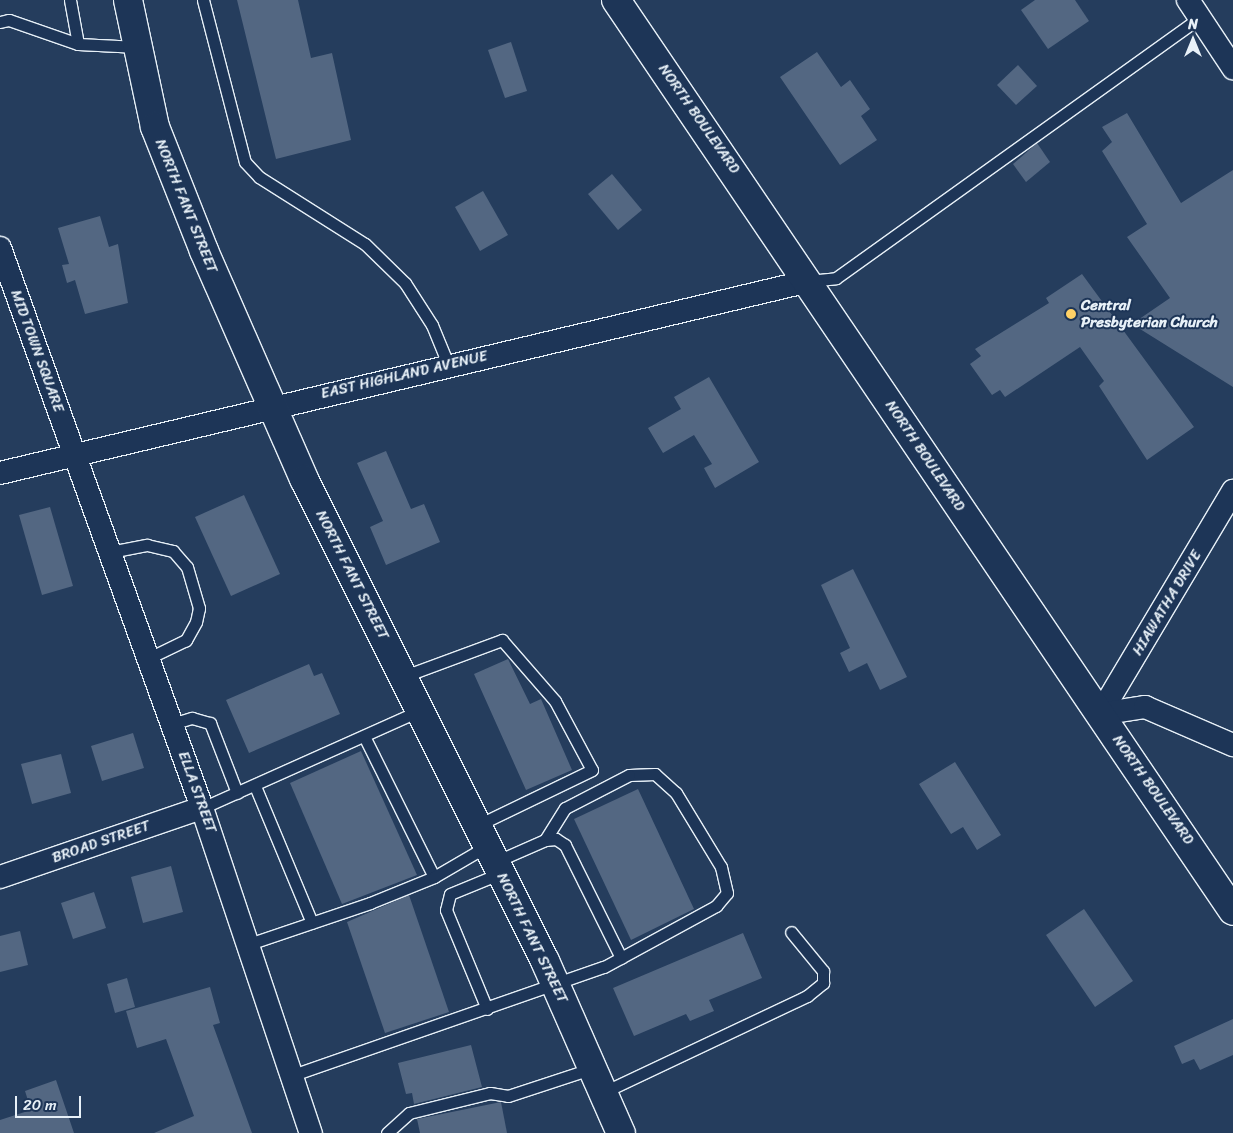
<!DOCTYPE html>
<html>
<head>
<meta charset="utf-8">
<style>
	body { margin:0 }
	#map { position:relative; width:1233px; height:1133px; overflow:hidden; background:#253d5d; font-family:Sriracha,sans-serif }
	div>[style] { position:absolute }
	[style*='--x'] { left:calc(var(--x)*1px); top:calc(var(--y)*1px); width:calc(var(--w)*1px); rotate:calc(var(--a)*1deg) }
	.building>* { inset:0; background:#536782 }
	.roads { filter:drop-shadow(1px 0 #e8f1f8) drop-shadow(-1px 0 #e8f1f8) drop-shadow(0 1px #e8f1f8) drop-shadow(0 -1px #e8f1f8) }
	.lane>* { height:11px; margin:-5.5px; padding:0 5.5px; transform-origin:5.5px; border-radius:5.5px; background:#1d3557 }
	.street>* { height:22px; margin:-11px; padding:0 11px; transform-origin:11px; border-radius:11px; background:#1d3557 }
	.secondary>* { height:28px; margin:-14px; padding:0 14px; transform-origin:14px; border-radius:14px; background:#1d3557 }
	.dots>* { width:14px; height:14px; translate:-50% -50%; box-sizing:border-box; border:2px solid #1d3557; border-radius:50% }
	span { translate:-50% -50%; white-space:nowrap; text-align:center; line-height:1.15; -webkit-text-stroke:4px #1d3557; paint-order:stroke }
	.street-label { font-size:15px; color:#e8f1f8 }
	.poi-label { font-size:15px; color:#e8f1f8; font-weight:700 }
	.left { translate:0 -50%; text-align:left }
	.north { position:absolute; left:1168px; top:15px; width:50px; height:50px; -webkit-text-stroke:4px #1d3557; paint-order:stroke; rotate:0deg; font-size:14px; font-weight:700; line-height:20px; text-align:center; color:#e8f1f8 }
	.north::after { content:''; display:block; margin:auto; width:18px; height:22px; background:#e8f1f8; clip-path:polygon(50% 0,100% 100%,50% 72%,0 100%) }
	.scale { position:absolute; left:15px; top:1096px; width:66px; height:22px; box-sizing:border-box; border:2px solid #e8f1f8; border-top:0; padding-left:6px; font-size:15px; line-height:18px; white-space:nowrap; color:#e8f1f8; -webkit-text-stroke:4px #1d3557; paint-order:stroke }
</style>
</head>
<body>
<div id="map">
	<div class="building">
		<div style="clip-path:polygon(237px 0,298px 0,311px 58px,332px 53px,351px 140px,276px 159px)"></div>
		<div style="clip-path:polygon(1035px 0,1075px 0,1089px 21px,1048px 49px,1021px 10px)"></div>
		<div style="clip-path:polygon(511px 42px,527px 91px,505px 98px,488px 50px)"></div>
		<div style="clip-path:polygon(817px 52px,841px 87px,850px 80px,870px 109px,861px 116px,877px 140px,840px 165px,780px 77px)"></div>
		<div style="clip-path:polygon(1018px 65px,1037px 86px,1016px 105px,997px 85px)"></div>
		<div style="clip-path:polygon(1127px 113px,1181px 203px,1233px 170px,1233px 387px,1132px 324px,1170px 298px,1127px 237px,1147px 224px,1102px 151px,1112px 142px,1102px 127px)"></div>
		<div style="clip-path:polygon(1037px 143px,1050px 162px,1026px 182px,1013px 164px)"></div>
		<div style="clip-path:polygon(612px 174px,642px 210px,618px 230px,588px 194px)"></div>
		<div style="clip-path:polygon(483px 191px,508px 235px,480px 251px,455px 207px)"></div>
		<div style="clip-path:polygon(100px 216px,109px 247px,118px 244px,128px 303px,85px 314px,75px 280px,67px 283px,62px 265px,69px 264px,58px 228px)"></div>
		<div style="clip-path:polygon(1082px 274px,1194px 427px,1147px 460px,1099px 386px,1104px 381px,1080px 347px,1005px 397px,1000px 390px,992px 395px,970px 364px,981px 356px,975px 349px,1049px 303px,1046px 298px)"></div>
		<div style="clip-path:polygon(709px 377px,759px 462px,715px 488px,704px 468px,712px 464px,694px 435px,663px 453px,648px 428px,681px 409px,674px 397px)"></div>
		<div style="clip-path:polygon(386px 451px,411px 509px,424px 504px,440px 542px,386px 565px,370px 527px,383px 521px,357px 463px)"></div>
		<div style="clip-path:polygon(244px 495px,280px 574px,231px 596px,195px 517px)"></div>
		<div style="clip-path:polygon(50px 507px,73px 586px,42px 595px,19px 515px)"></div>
		<div style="clip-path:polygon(853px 569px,907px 677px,880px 690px,867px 663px,849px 672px,840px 653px,850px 648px,821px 585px)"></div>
		<div style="clip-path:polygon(508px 659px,530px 704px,541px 699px,572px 770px,526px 790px,474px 674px)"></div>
		<div style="clip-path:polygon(309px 664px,314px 676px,322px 673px,340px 714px,249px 753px,226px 700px)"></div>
		<div style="clip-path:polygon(133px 733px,144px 768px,102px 781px,91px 746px)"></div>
		<div style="clip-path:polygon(361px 751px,417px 875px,342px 904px,290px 783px)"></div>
		<div style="clip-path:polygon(61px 754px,71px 793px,32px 804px,21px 764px)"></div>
		<div style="clip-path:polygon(955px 762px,1001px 835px,977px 850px,963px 827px,951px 834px,919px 784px)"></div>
		<div style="clip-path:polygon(638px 789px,694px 909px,631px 940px,574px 819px)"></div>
		<div style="clip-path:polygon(171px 866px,183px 912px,143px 923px,131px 877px)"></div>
		<div style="clip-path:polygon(94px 892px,106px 928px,73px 939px,61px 903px)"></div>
		<div style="clip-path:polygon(409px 895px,449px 1012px,385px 1033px,347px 922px)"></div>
		<div style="clip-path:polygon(1084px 909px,1133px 981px,1095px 1007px,1046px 935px)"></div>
		<div style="clip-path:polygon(20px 931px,28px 965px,0 972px,0 936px)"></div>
		<div style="clip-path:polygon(743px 933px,762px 978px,709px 1000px,714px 1011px,690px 1021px,686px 1014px,634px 1036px,613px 988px)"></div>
		<div style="clip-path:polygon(127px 978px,135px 1007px,115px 1013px,107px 984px)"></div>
		<div style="clip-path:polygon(210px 987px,220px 1023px,213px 1025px,252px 1133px,154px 1133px,194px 1116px,166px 1039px,137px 1048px,126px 1011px)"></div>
		<div style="clip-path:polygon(1233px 1019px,1233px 1055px,1200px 1070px,1194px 1059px,1182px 1064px,1174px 1046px)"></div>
		<div style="clip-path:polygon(471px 1045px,482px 1087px,414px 1104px,412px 1093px,406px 1094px,398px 1063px)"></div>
		<div style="clip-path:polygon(56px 1080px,74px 1133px,0 1133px,0 1120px,31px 1110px,25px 1091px)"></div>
		<div style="clip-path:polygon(501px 1102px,507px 1133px,420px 1133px,417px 1119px)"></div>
	</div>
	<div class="roads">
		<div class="lane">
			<div style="--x:203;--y:0;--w:167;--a:75.5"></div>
			<div style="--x:245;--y:162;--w:21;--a:47"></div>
			<div style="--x:259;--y:177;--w:125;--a:32.3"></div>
			<div style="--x:365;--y:244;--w:56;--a:44.3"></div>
			<div style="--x:405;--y:283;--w:50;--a:57.3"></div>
			<div style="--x:432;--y:325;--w:42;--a:67.7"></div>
			<div style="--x:0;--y:22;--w:9;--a:-13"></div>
			<div style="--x:9;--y:20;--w:73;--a:19.2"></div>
			<div style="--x:78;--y:44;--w:45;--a:-100.3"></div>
			<div style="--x:78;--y:44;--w:60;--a:2.9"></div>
			<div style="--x:809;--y:281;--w:27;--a:-6"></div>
			<div style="--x:836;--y:278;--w:448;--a:-35.6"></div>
			<div style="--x:110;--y:552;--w:38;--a:-11"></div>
			<div style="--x:147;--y:545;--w:27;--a:13"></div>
			<div style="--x:173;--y:551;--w:21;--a:49"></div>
			<div style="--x:187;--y:567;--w:43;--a:73.7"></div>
			<div style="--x:199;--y:608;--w:14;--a:102"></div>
			<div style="--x:196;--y:622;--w:21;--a:119"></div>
			<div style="--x:186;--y:640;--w:41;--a:154.1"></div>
			<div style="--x:402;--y:677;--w:107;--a:-20.3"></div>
			<div style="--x:502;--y:640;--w:81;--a:49"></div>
			<div style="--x:555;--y:701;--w:78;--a:61.8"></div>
			<div style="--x:592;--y:770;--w:127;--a:154.2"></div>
			<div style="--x:172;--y:724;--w:21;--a:-17"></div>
			<div style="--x:192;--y:718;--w:19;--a:16"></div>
			<div style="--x:210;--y:723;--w:75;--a:68.9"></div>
			<div style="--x:365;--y:738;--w:155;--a:63.6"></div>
			<div style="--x:255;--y:786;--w:148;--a:67.4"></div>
			<div style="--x:202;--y:808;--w:238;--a:-24.1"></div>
			<div style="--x:495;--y:862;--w:55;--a:-23.7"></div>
			<div style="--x:545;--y:840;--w:11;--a:-5"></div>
			<div style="--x:556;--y:839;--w:11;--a:34"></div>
			<div style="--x:565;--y:845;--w:126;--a:63.6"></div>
			<div style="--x:249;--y:944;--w:128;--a:-18.7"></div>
			<div style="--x:370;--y:903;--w:69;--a:-22.1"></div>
			<div style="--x:434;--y:877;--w:61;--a:-30.3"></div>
			<div style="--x:487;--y:1009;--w:107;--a:-112.5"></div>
			<div style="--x:446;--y:910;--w:16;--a:-76"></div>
			<div style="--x:450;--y:894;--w:55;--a:-22.4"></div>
			<div style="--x:293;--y:1075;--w:329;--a:-19.2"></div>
			<div style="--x:604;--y:967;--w:128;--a:-28.6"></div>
			<div style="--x:716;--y:906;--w:17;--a:-50"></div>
			<div style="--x:727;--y:893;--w:27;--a:-103"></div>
			<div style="--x:721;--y:867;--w:87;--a:-121.3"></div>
			<div style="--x:676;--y:793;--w:28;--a:-138"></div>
			<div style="--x:655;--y:774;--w:26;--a:178"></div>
			<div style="--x:629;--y:775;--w:72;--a:152.7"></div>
			<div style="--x:565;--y:808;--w:38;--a:122"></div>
			<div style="--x:604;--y:1092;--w:225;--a:-25.3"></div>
			<div style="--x:807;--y:996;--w:21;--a:-39"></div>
			<div style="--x:823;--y:983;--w:12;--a:-90"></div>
			<div style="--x:823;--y:971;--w:50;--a:-129.4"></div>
			<div style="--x:387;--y:1133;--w:30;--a:-42"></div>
			<div style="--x:409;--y:1113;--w:83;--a:-13.9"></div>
			<div style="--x:490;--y:1093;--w:18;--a:9"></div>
			<div style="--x:508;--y:1096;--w:89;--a:-18.2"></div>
		</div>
		<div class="street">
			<div style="--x:1188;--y:0;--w:82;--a:56.5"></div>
			<div style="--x:0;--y:248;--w:595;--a:70.16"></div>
			<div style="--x:202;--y:808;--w:343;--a:71.5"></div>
			<div style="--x:0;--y:473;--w:831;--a:-13.35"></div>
			<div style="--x:1100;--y:714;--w:260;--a:-59.2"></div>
			<div style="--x:1100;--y:714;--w:46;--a:-8.8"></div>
			<div style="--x:1145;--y:707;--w:96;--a:23.4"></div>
			<div style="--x:0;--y:877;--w:213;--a:-18.9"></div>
		</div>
		<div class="secondary">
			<div style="--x:128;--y:0;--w:130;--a:78"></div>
			<div style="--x:155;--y:127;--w:133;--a:68.4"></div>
			<div style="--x:204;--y:251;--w:249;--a:66.3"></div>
			<div style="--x:304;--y:479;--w:539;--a:63.43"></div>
			<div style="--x:545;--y:961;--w:188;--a:66.2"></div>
			<div style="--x:616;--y:0;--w:1100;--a:55.89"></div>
		</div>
	</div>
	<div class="dots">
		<div style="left:1071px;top:314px;background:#ffd166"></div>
	</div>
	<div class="street-label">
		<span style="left:699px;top:119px;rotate:55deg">NORTH BOULEVARD</span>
		<span style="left:186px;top:206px;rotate:68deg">NORTH FANT STREET</span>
		<span style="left:37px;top:351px;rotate:70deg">MID TOWN SQUARE</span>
		<span style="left:404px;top:375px;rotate:-13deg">EAST HIGHLAND AVENUE</span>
		<span style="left:925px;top:456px;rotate:56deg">NORTH BOULEVARD</span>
		<span style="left:352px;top:575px;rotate:63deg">NORTH FANT STREET</span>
		<span style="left:1167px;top:603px;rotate:-59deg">HIAWATHA DRIVE</span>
		<span style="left:1153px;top:790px;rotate:55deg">NORTH BOULEVARD</span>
		<span style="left:197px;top:792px;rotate:70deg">ELLA STREET</span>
		<span style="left:101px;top:842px;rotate:-19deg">BROAD STREET</span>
		<span style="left:532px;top:938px;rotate:64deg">NORTH FANT STREET</span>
	</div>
	<div class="poi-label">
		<span class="left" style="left:1081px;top:314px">Central<br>Presbyterian Church</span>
	</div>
	<div class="north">N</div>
	<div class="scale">20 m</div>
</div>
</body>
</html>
